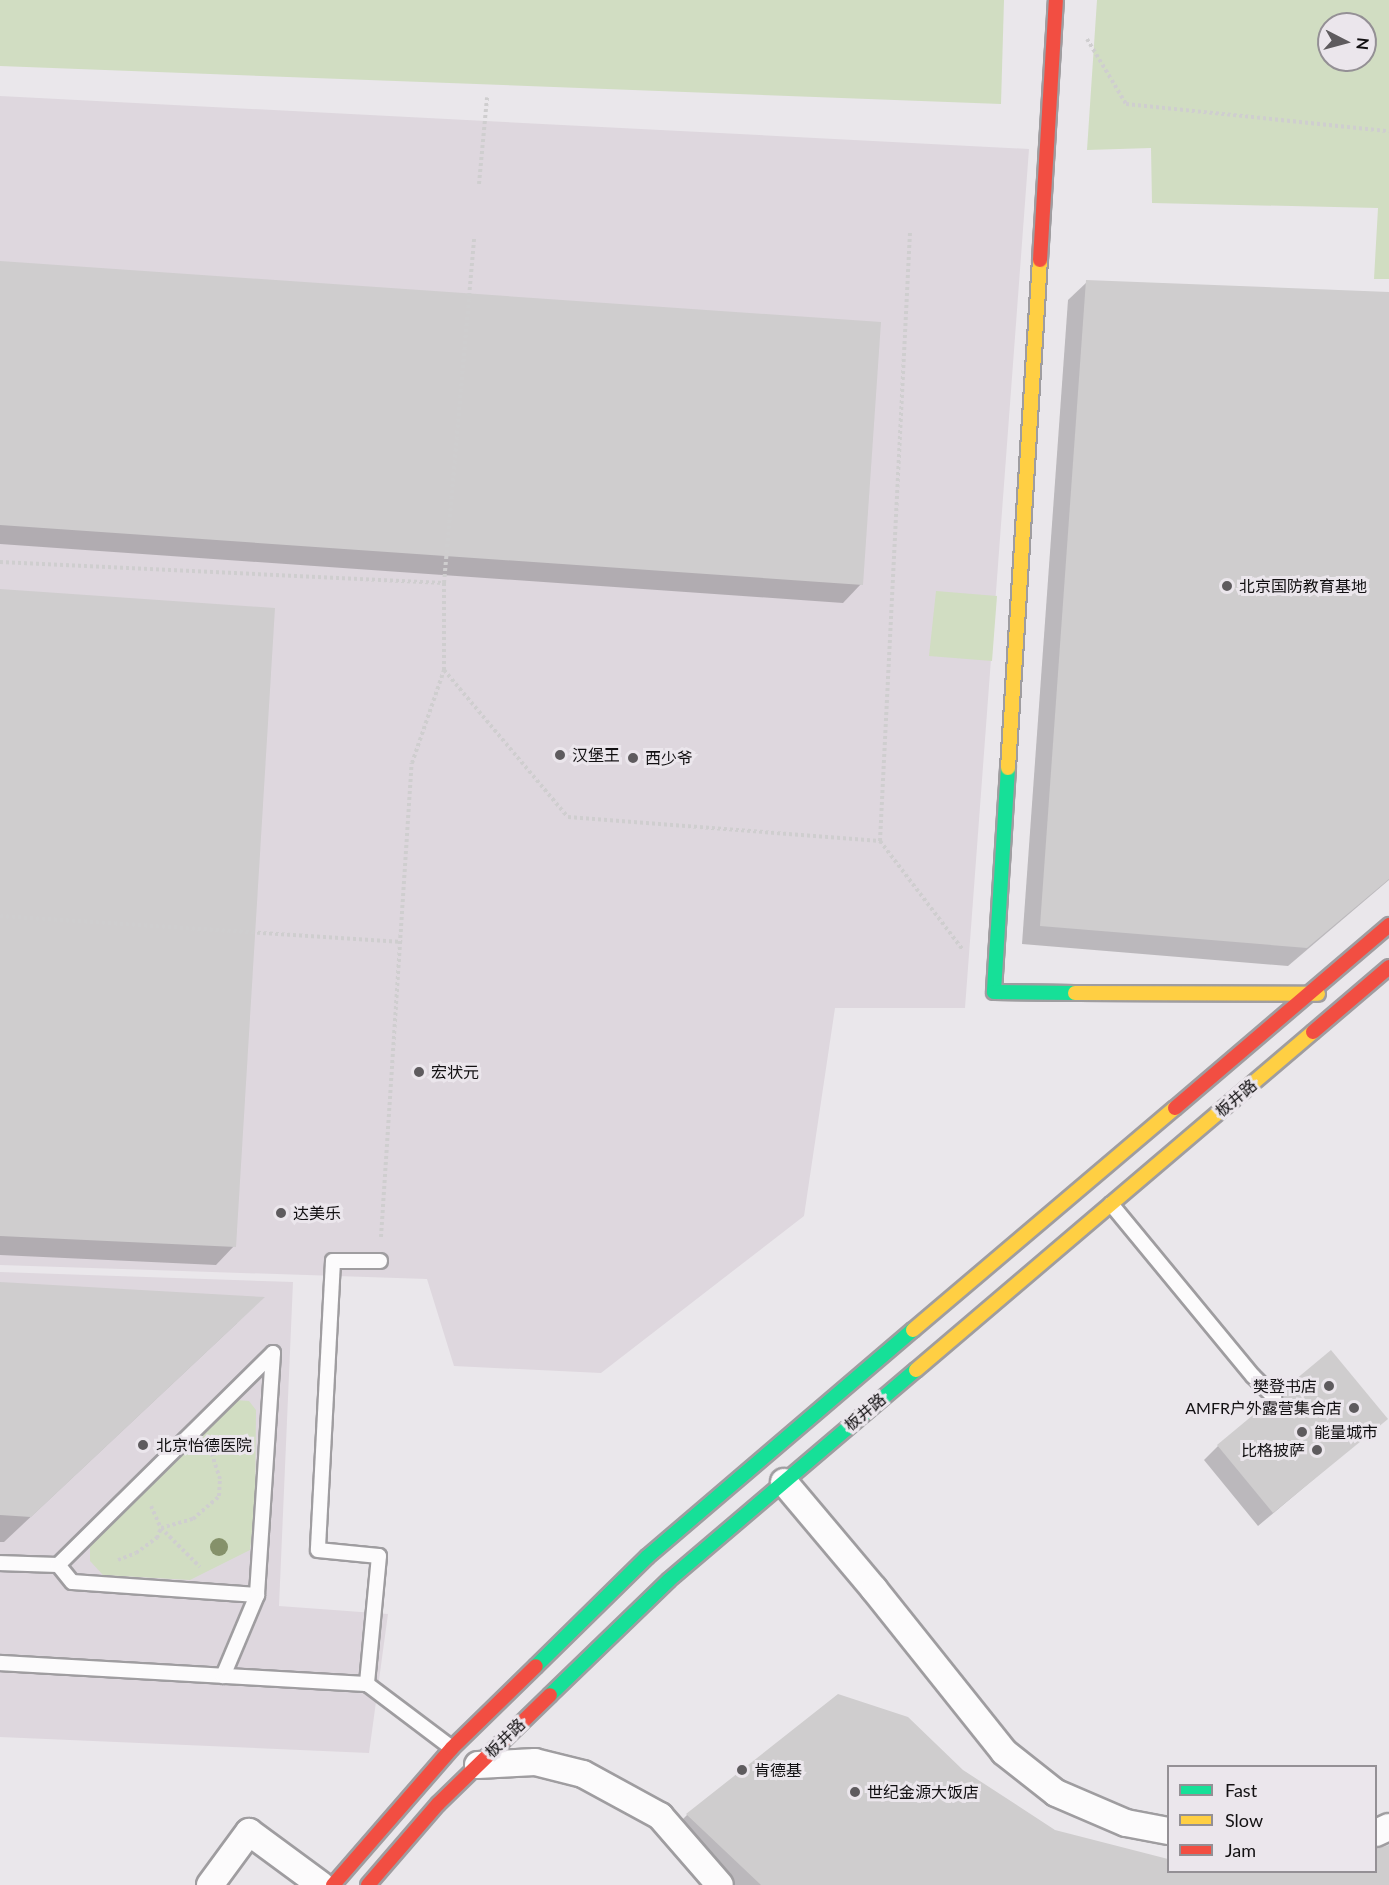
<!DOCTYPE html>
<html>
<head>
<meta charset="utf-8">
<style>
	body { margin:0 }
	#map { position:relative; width:1389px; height:1885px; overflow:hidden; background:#eae7eb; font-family:Lato,"Noto Sans SC",sans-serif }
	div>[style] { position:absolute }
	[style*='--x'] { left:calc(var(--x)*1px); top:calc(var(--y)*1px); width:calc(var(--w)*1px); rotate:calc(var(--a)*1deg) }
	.built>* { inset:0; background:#ded7de }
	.green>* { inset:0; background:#d1ddc2 }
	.shadow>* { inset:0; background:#0003 }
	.building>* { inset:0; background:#cfcdce }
	.path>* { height:4px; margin-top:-2px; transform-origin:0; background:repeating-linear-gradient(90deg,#cfcecf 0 3px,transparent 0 6px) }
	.roads { filter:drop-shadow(2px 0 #9f9da0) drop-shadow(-2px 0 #9f9da0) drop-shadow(0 2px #9f9da0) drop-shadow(0 -2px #9f9da0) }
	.lane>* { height:14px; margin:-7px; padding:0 7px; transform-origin:7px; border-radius:7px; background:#fcfbfc }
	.street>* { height:26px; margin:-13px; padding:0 13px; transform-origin:13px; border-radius:13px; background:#fcfbfc }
	.fast>* { height:14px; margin:-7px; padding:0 7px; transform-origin:7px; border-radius:7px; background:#16e098 }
	.slow>* { height:14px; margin:-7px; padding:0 7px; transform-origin:7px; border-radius:7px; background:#ffcf43 }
	.jam>* { height:14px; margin:-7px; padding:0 7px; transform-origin:7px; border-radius:7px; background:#f24e42 }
	.trees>* { width:18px; height:18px; margin:-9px; border-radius:50%; background:#85916a }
	.dots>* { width:16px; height:16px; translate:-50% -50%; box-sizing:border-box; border:3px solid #ebe6ec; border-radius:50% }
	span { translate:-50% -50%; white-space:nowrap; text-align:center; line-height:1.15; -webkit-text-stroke:6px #ebe6ec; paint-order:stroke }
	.poi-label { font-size:16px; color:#121012 }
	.left { translate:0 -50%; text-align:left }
	.right { translate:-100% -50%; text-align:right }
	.street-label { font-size:16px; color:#121012 }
	.legend { position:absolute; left:1167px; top:1765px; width:210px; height:108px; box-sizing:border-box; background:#ebe6ec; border:2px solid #949095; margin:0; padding:8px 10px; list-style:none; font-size:18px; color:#121012 }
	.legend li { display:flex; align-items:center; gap:12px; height:30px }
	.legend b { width:30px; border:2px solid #949095 }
	.north { position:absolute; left:1317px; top:12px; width:60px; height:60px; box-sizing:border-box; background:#ebe6ec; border:2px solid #949095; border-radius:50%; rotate:96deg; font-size:16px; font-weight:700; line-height:24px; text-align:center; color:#121012 }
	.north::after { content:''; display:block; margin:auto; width:21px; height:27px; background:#5e5b5e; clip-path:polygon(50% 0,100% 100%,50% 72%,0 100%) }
</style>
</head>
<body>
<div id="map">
	<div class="built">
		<div style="clip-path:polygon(0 96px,1029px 149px,965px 1008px,835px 1008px,804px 1216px,601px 1373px,454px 1366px,427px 1279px,0 1265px)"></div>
		<div style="clip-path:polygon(0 1272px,293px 1282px,279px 1606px,388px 1614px,369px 1753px,0 1737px)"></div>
	</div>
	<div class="green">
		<div style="clip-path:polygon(0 0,1004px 0,1001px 104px,0 66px)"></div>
		<div style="clip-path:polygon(evenodd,1097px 0,1389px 0,1389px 279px,1374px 279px,1378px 208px,1152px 203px,1151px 148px,1087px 150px,1097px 0,1329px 24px,1365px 24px,1365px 60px,1329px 60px,1329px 24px)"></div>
		<div style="clip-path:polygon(936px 591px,997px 596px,992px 661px,929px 656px)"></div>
		<div style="clip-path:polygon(235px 1400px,249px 1401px,256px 1410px,255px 1506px,250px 1550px,190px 1580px,103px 1575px,90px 1561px,90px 1543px)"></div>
	</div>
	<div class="shadow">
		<div style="clip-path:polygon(0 262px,861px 584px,843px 603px,0 544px)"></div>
		<div style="clip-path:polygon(1087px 282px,1389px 294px,1389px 880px,1288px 966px,1022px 944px,1068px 300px)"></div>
		<div style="clip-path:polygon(0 591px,234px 1246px,216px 1265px,0 1255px)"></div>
		<div style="clip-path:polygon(0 1284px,237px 1323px,4px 1542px,0 1542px)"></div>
		<div style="clip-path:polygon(1386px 1418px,1258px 1526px,1204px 1460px,1218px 1446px)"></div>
		<div style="clip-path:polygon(838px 1695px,1054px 1831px,1168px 1861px,1168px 1872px,1376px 1872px,1376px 1851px,1389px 1847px,1389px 1885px,708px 1885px,661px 1841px,687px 1815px)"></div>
	</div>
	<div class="building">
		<div style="clip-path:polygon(0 261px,881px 322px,863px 585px,0 525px)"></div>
		<div style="clip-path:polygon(1086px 280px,1389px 292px,1389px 879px,1307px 948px,1040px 926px)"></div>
		<div style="clip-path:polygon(0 589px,275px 608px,236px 1247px,0 1236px)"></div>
		<div style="clip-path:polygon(0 1282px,265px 1297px,31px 1517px,0 1515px)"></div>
		<div style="clip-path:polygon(1331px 1350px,1388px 1419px,1273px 1513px,1217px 1445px)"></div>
		<div style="clip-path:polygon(838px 1694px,908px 1717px,963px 1770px,1055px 1830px,1168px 1859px,1168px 1872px,1376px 1872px,1376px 1849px,1389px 1845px,1389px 1885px,761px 1885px,686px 1814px)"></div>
	</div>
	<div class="path">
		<div style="--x:1087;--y:39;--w:76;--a:59"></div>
		<div style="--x:1126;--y:104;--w:264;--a:5.9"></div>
		<div style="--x:479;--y:184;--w:87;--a:-84.7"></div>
		<div style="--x:0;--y:562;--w:444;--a:2.7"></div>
		<div style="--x:444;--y:670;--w:192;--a:49.9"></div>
		<div style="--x:568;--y:817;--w:313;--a:4.4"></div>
		<div style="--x:880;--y:841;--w:137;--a:52.7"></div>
		<div style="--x:880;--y:841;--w:610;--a:-87.18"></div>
		<div style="--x:0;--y:916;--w:403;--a:3.7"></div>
		<div style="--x:381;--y:1237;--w:475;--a:-86.3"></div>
		<div style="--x:412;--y:763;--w:98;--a:-71"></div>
		<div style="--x:444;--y:670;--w:87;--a:-90"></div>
		<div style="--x:444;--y:583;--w:346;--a:-85"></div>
		<div style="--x:151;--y:1506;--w:24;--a:66"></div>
		<div style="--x:161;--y:1528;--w:55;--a:45"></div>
		<div style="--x:118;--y:1560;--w:19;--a:-21"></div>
		<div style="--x:136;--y:1553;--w:26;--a:-36"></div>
		<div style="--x:157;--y:1538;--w:11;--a:-68"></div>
		<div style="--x:161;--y:1528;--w:33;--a:-16"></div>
		<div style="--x:193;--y:1519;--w:35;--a:-41"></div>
		<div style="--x:219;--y:1496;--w:17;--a:-87"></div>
		<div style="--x:220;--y:1479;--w:32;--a:-108"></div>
	</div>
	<div class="roads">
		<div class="lane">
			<div style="--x:1111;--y:1204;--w:223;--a:50.5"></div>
			<div style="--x:1253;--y:1376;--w:30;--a:45"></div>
			<div style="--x:380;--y:1261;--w:47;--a:180"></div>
			<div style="--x:333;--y:1261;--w:289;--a:93"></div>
			<div style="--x:318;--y:1550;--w:61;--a:5.6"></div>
			<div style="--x:379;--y:1556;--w:129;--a:95.4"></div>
			<div style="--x:367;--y:1684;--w:106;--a:37"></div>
			<div style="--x:0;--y:1563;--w:58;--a:2"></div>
			<div style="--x:58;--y:1565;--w:302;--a:-44.6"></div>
			<div style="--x:273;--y:1353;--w:243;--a:93.8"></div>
			<div style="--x:257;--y:1595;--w:185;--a:-176"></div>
			<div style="--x:72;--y:1582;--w:22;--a:-129"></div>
			<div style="--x:0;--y:1663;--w:368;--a:3.3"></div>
			<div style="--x:223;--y:1676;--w:88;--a:-67.2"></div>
		</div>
		<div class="street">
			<div style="--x:784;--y:1482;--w:140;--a:49.9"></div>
			<div style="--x:874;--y:1589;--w:208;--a:51.4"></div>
			<div style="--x:1004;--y:1752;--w:66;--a:38.3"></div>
			<div style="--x:1056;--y:1793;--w:76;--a:23.2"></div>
			<div style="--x:1126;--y:1823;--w:43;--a:10.8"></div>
			<div style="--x:478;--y:1765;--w:57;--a:-3"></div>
			<div style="--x:535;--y:1762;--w:49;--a:14"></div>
			<div style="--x:583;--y:1774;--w:88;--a:28.6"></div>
			<div style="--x:660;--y:1816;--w:91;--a:49"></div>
			<div style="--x:1376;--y:1833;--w:14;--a:-25"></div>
			<div style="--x:210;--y:1885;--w:66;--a:-53.7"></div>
			<div style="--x:249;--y:1832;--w:89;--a:36.4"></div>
		</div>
		<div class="fast">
			<div style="--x:1008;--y:768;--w:224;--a:93.6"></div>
			<div style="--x:994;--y:992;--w:81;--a:0.7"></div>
			<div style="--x:536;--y:1666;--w:156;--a:-44.5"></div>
			<div style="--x:647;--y:1557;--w:350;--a:-40.5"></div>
			<div style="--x:550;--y:1695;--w:165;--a:-44"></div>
			<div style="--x:669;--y:1580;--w:324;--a:-40.4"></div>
		</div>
		<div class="slow">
			<div style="--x:1008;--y:768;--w:509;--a:-86.4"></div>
			<div style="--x:1075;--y:993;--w:243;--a:0.2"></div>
			<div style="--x:913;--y:1330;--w:343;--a:-40.3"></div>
			<div style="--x:916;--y:1370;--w:521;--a:-40.41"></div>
		</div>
		<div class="jam">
			<div style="--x:1040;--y:260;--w:260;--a:-86.5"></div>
			<div style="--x:1313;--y:1032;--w:100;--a:-40.5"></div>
			<div style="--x:1175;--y:1108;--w:282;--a:-40.5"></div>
			<div style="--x:333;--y:1885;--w:181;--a:-49"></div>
			<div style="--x:452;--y:1748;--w:117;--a:-44.3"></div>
			<div style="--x:368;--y:1885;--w:107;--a:-49.2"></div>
			<div style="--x:438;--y:1804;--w:156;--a:-44.2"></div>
		</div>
	</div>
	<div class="trees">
		<div style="left:219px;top:1547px"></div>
	</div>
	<div class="dots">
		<div style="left:1227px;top:586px;background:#5e5b5e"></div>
		<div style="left:560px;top:755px;background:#5e5b5e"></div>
		<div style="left:633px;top:758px;background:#5e5b5e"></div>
		<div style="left:419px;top:1072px;background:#5e5b5e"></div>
		<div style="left:281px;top:1213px;background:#5e5b5e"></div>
		<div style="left:1329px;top:1386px;background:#5e5b5e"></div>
		<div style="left:1354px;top:1408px;background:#5e5b5e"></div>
		<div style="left:1302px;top:1432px;background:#5e5b5e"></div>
		<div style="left:143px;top:1445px;background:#5e5b5e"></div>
		<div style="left:1317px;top:1450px;background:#5e5b5e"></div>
		<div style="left:742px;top:1770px;background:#5e5b5e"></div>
		<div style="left:855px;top:1792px;background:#5e5b5e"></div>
	</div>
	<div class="poi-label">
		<span class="left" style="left:1239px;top:586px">北京国防教育基地</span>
		<span class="left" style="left:572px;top:755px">汉堡王</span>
		<span class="left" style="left:645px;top:758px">西少爷</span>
		<span class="left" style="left:431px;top:1072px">宏状元</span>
		<span class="left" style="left:293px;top:1213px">达美乐</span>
		<span class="right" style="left:1317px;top:1386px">樊登书店</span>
		<span class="right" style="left:1342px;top:1408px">AMFR户外露营集合店</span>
		<span class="left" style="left:1314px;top:1432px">能量城市</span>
		<span class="left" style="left:156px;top:1445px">北京怡德医院</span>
		<span class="right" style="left:1305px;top:1450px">比格披萨</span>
		<span class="left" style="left:754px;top:1770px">肯德基</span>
		<span class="left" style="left:867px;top:1792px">世纪金源大饭店</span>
	</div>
	<div class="street-label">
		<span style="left:1236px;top:1098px;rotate:-40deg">板井路</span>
		<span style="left:865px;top:1412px;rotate:-40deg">板井路</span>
		<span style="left:505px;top:1738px;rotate:-44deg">板井路</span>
	</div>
	<ul class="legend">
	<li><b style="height:8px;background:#16e098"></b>Fast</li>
	<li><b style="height:8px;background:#ffcf43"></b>Slow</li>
	<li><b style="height:8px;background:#f24e42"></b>Jam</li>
	</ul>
	<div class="north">N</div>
</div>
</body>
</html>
